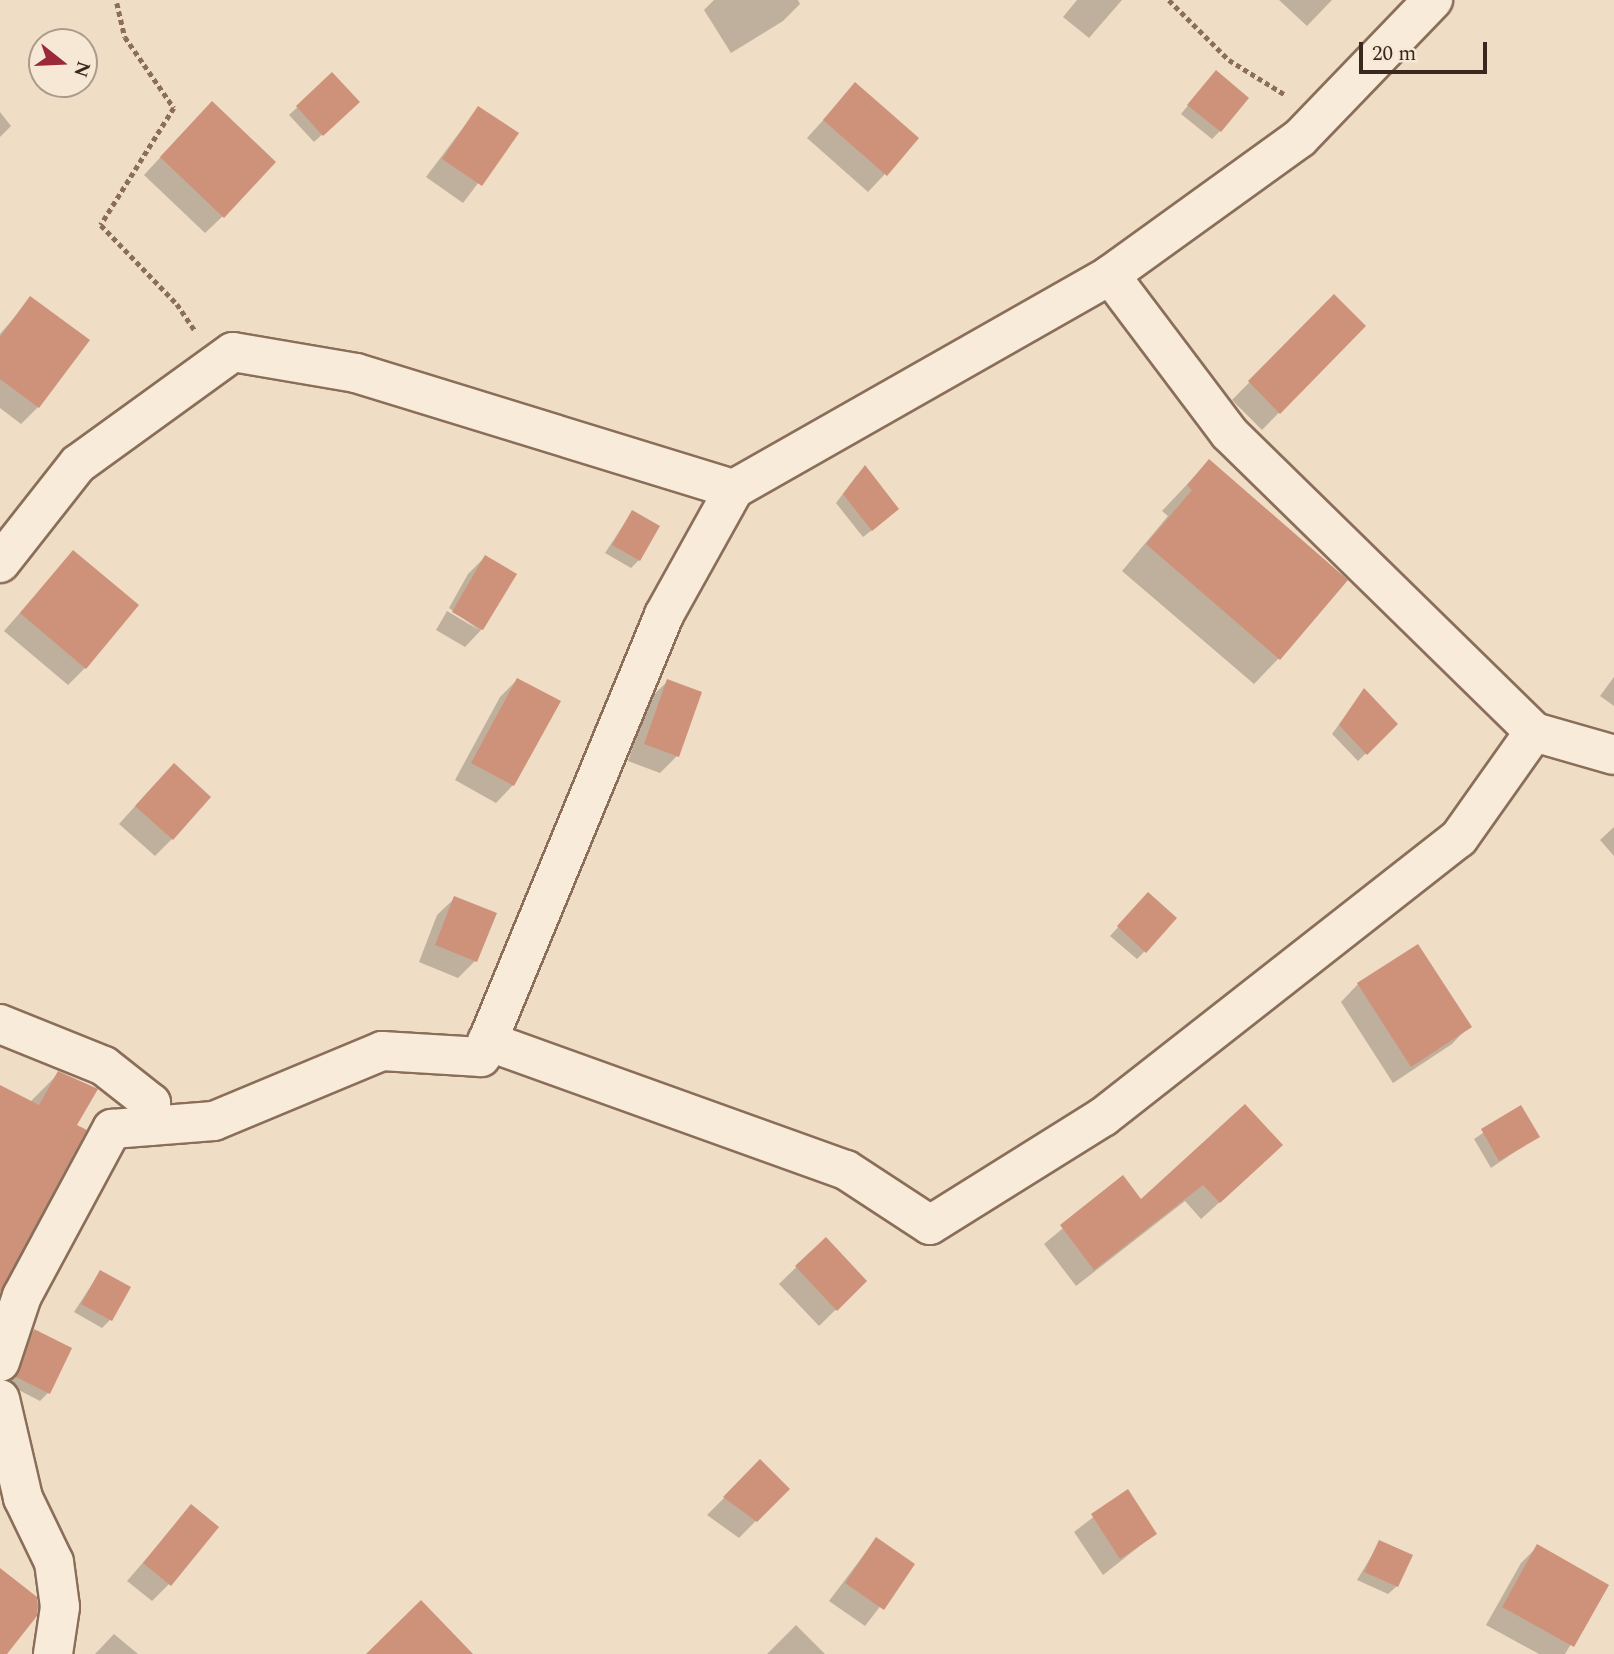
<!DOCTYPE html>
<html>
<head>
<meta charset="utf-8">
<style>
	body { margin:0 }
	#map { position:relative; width:1614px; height:1654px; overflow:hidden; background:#efddc5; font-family:Spectral,serif }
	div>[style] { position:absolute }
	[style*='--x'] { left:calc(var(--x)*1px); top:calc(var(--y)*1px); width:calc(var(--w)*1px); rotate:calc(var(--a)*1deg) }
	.shadow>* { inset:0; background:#0003 }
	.building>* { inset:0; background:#ce927a }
	.path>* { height:4.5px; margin-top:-2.25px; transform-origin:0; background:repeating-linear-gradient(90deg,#8a6e5a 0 5px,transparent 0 8.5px) }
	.roads { filter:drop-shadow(2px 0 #8a6e5a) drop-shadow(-2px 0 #8a6e5a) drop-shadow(0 2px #8a6e5a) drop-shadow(0 -2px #8a6e5a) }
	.minor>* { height:38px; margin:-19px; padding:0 19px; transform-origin:19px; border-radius:19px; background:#f9ebd9 }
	span { translate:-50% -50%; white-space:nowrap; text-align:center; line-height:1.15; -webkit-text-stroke:6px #f6e8d5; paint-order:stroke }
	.north { position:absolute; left:28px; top:28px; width:70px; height:70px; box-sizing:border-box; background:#f6e8d5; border:2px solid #ab9b8c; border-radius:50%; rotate:108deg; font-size:19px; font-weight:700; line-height:28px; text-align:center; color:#3a281f }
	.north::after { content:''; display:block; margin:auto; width:24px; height:32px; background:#9b2939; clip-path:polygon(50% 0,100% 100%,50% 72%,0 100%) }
	.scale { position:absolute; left:1359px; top:42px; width:128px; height:32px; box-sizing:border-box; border:4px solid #3a281f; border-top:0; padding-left:9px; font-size:21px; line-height:24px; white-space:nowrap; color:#3a281f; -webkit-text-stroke:5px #f6e8d5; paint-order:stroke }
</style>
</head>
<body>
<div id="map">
	<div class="shadow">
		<div style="clip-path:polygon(714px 0,798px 0,800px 4px,783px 21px,731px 53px,704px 10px)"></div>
		<div style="clip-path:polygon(1077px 0,1122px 0,1089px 38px,1063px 17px)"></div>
		<div style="clip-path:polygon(1279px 0,1332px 0,1307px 26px)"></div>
		<div style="clip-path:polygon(332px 75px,357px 102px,314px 142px,289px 115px)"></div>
		<div style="clip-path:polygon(1208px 81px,1220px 131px,1212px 139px,1181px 114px)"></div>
		<div style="clip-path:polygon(855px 85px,885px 174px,868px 192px,807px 138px)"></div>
		<div style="clip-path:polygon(478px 108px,516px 133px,463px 203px,426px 177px)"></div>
		<div style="clip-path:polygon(0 112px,11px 126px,0 137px)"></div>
		<div style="clip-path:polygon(195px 120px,223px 216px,205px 233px,144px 175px)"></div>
		<div style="clip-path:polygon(1334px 296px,1364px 326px,1262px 430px,1232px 400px)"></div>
		<div style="clip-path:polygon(31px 298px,38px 407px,21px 424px,0 408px,0 334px)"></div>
		<div style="clip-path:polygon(1209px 461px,1279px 658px,1254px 684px,1122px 571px,1168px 516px,1162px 511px)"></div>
		<div style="clip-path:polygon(857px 475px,889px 517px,863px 537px,836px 503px)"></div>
		<div style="clip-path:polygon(632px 512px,639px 560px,631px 568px,605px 553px)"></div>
		<div style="clip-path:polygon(73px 552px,85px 668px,68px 685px,4px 631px)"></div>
		<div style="clip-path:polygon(485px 557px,514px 574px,482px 629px,465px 647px,436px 630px,447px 611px,479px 630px,449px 608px,468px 574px)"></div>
		<div style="clip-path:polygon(1614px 677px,1614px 706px,1600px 696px)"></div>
		<div style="clip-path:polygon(517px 680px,513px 785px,496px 803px,455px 780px,500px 697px)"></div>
		<div style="clip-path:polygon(668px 681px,677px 756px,660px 773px,628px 761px,650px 698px)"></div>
		<div style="clip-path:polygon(1364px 690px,1396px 724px,1358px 761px,1332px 734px)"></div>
		<div style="clip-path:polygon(157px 782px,172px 839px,155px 856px,119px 824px)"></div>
		<div style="clip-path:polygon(1614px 827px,1614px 856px,1600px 840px)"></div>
		<div style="clip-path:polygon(455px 898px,475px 961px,458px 978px,419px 962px,437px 915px)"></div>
		<div style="clip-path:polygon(1140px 903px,1145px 951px,1137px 959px,1110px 936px)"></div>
		<div style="clip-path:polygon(1358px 984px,1469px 1026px,1452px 1044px,1393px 1083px,1341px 1002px)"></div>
		<div style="clip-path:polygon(59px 1073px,75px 1126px,0 1288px,0 1087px,30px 1102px)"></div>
		<div style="clip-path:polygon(1521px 1107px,1538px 1136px,1491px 1168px,1474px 1139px)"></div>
		<div style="clip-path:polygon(1264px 1162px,1201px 1219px,1185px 1201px,1076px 1286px,1044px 1244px,1123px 1178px,1141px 1201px)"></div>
		<div style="clip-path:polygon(825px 1239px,865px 1281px,819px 1326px,779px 1284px)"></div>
		<div style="clip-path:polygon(100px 1272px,110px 1320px,102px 1328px,74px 1312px)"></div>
		<div style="clip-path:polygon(34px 1331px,48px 1393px,40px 1401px,9px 1385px,26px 1339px)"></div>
		<div style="clip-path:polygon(760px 1462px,787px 1489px,739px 1538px,707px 1515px)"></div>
		<div style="clip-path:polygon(1127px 1491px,1155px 1534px,1103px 1575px,1074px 1532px)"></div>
		<div style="clip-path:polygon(191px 1507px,169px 1584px,152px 1601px,127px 1581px)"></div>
		<div style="clip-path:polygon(876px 1539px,913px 1564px,865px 1626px,829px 1601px)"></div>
		<div style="clip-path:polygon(1380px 1542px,1397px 1586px,1388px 1594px,1357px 1580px)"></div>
		<div style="clip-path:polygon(1538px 1546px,1606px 1586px,1565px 1654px,1539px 1654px,1486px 1625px,1521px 1563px)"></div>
		<div style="clip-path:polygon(796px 1625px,825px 1654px,767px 1654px)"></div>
		<div style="clip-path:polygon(114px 1634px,138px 1654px,95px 1654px)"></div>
	</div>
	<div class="building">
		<div style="clip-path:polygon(1216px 70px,1249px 98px,1221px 132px,1187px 105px)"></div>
		<div style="clip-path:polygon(332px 72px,360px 102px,323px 136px,296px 106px)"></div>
		<div style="clip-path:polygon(855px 82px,919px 138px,887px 176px,823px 120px)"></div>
		<div style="clip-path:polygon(212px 101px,276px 162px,224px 218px,160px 157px)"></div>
		<div style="clip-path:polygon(478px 106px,519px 133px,482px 186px,442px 159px)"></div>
		<div style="clip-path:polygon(1334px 294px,1366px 326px,1280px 414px,1248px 381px)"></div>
		<div style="clip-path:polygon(30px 296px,90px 340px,39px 408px,0 379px,0 337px)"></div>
		<div style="clip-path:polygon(1209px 459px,1348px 580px,1280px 660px,1146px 544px,1192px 490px,1187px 485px)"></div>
		<div style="clip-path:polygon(865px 465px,899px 509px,872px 531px,843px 494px)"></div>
		<div style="clip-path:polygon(632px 510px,660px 526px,640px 561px,612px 545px)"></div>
		<div style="clip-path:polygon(73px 550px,139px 605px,86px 669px,20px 613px)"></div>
		<div style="clip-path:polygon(485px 555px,517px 574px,483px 630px,452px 612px)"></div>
		<div style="clip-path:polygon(517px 678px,561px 701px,514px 786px,471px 763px)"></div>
		<div style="clip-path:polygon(667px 679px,702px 692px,679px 757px,644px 744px)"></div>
		<div style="clip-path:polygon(1364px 688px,1398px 724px,1367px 755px,1339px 725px)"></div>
		<div style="clip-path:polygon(174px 763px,211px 797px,173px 840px,135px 806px)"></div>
		<div style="clip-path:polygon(1148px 892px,1177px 918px,1146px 953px,1117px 926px)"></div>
		<div style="clip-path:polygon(454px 896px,497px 913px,477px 962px,435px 945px)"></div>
		<div style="clip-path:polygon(1418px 944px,1472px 1027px,1411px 1067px,1357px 983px)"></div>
		<div style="clip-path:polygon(58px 1071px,98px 1089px,77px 1125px,87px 1130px,0 1293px,0 1085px,39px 1105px)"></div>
		<div style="clip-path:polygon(1245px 1104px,1283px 1145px,1220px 1203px,1203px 1185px,1094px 1270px,1060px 1225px,1123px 1175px,1141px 1199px)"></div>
		<div style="clip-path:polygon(1521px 1105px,1540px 1137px,1499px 1161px,1481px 1129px)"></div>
		<div style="clip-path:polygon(826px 1237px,867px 1281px,837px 1311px,795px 1266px)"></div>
		<div style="clip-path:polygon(100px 1270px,131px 1287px,112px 1321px,81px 1304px)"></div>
		<div style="clip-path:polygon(34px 1329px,72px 1348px,50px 1394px,16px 1377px)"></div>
		<div style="clip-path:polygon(760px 1459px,790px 1489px,757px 1522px,723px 1497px)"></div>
		<div style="clip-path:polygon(1128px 1489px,1157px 1534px,1120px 1559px,1091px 1514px)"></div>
		<div style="clip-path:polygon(191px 1504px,219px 1527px,171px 1586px,143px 1563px)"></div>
		<div style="clip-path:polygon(876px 1537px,915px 1564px,884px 1610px,845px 1583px)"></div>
		<div style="clip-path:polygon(1379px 1540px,1413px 1555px,1398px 1587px,1364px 1572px)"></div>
		<div style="clip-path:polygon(1537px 1544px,1609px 1585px,1574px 1647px,1502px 1607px)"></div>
		<div style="clip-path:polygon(0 1568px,37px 1597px,38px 1607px,37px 1616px,7px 1654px,0 1654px)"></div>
		<div style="clip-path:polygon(421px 1600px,473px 1654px,366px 1654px)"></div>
	</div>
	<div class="path">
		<div style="--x:1169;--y:0;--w:85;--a:45"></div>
		<div style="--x:1229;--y:60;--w:65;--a:31.7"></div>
		<div style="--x:117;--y:3;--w:35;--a:77"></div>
		<div style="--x:125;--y:37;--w:86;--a:55.4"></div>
		<div style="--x:174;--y:108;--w:138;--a:122"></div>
		<div style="--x:101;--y:225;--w:110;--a:46.1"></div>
		<div style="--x:177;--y:304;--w:32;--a:56"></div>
	</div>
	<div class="roads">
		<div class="minor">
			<div style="--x:1110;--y:275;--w:198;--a:53"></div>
			<div style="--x:1229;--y:433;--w:427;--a:44.4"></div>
			<div style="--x:1534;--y:732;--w:83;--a:16"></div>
			<div style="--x:0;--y:563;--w:126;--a:-51.8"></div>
			<div style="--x:78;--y:464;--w:191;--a:-35.9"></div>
			<div style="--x:233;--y:352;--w:125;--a:9.7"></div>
			<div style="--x:356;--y:373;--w:395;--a:17.1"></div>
			<div style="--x:734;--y:489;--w:433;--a:-29.6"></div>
			<div style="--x:1110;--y:275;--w:234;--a:-35.8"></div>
			<div style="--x:1300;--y:138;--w:192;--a:-46.1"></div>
			<div style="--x:0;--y:1024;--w:112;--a:22"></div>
			<div style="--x:104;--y:1066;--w:60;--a:38.2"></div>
			<div style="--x:151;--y:1103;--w:23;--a:90"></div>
			<div style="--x:487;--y:1041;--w:381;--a:19.8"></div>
			<div style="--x:846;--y:1170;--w:100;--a:33.2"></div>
			<div style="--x:930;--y:1225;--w:204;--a:-32"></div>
			<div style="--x:1103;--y:1117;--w:452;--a:-38.1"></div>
			<div style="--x:1459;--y:838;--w:130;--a:-54.7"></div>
			<div style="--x:0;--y:1362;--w:70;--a:-71.6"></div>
			<div style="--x:22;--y:1296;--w:190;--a:-61.7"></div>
			<div style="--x:112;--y:1129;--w:102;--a:-4.5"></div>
			<div style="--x:214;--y:1121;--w:182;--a:-22.6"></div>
			<div style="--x:382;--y:1051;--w:99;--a:3.5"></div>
			<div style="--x:481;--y:1057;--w:478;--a:-67.5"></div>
			<div style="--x:664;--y:615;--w:144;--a:-60.9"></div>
			<div style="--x:0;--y:1399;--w:102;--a:76.9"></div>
			<div style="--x:23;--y:1498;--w:71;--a:64.2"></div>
			<div style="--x:54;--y:1562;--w:45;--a:82.4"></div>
			<div style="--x:60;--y:1607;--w:48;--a:98.5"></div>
		</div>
	</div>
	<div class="north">N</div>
	<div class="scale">20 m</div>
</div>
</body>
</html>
